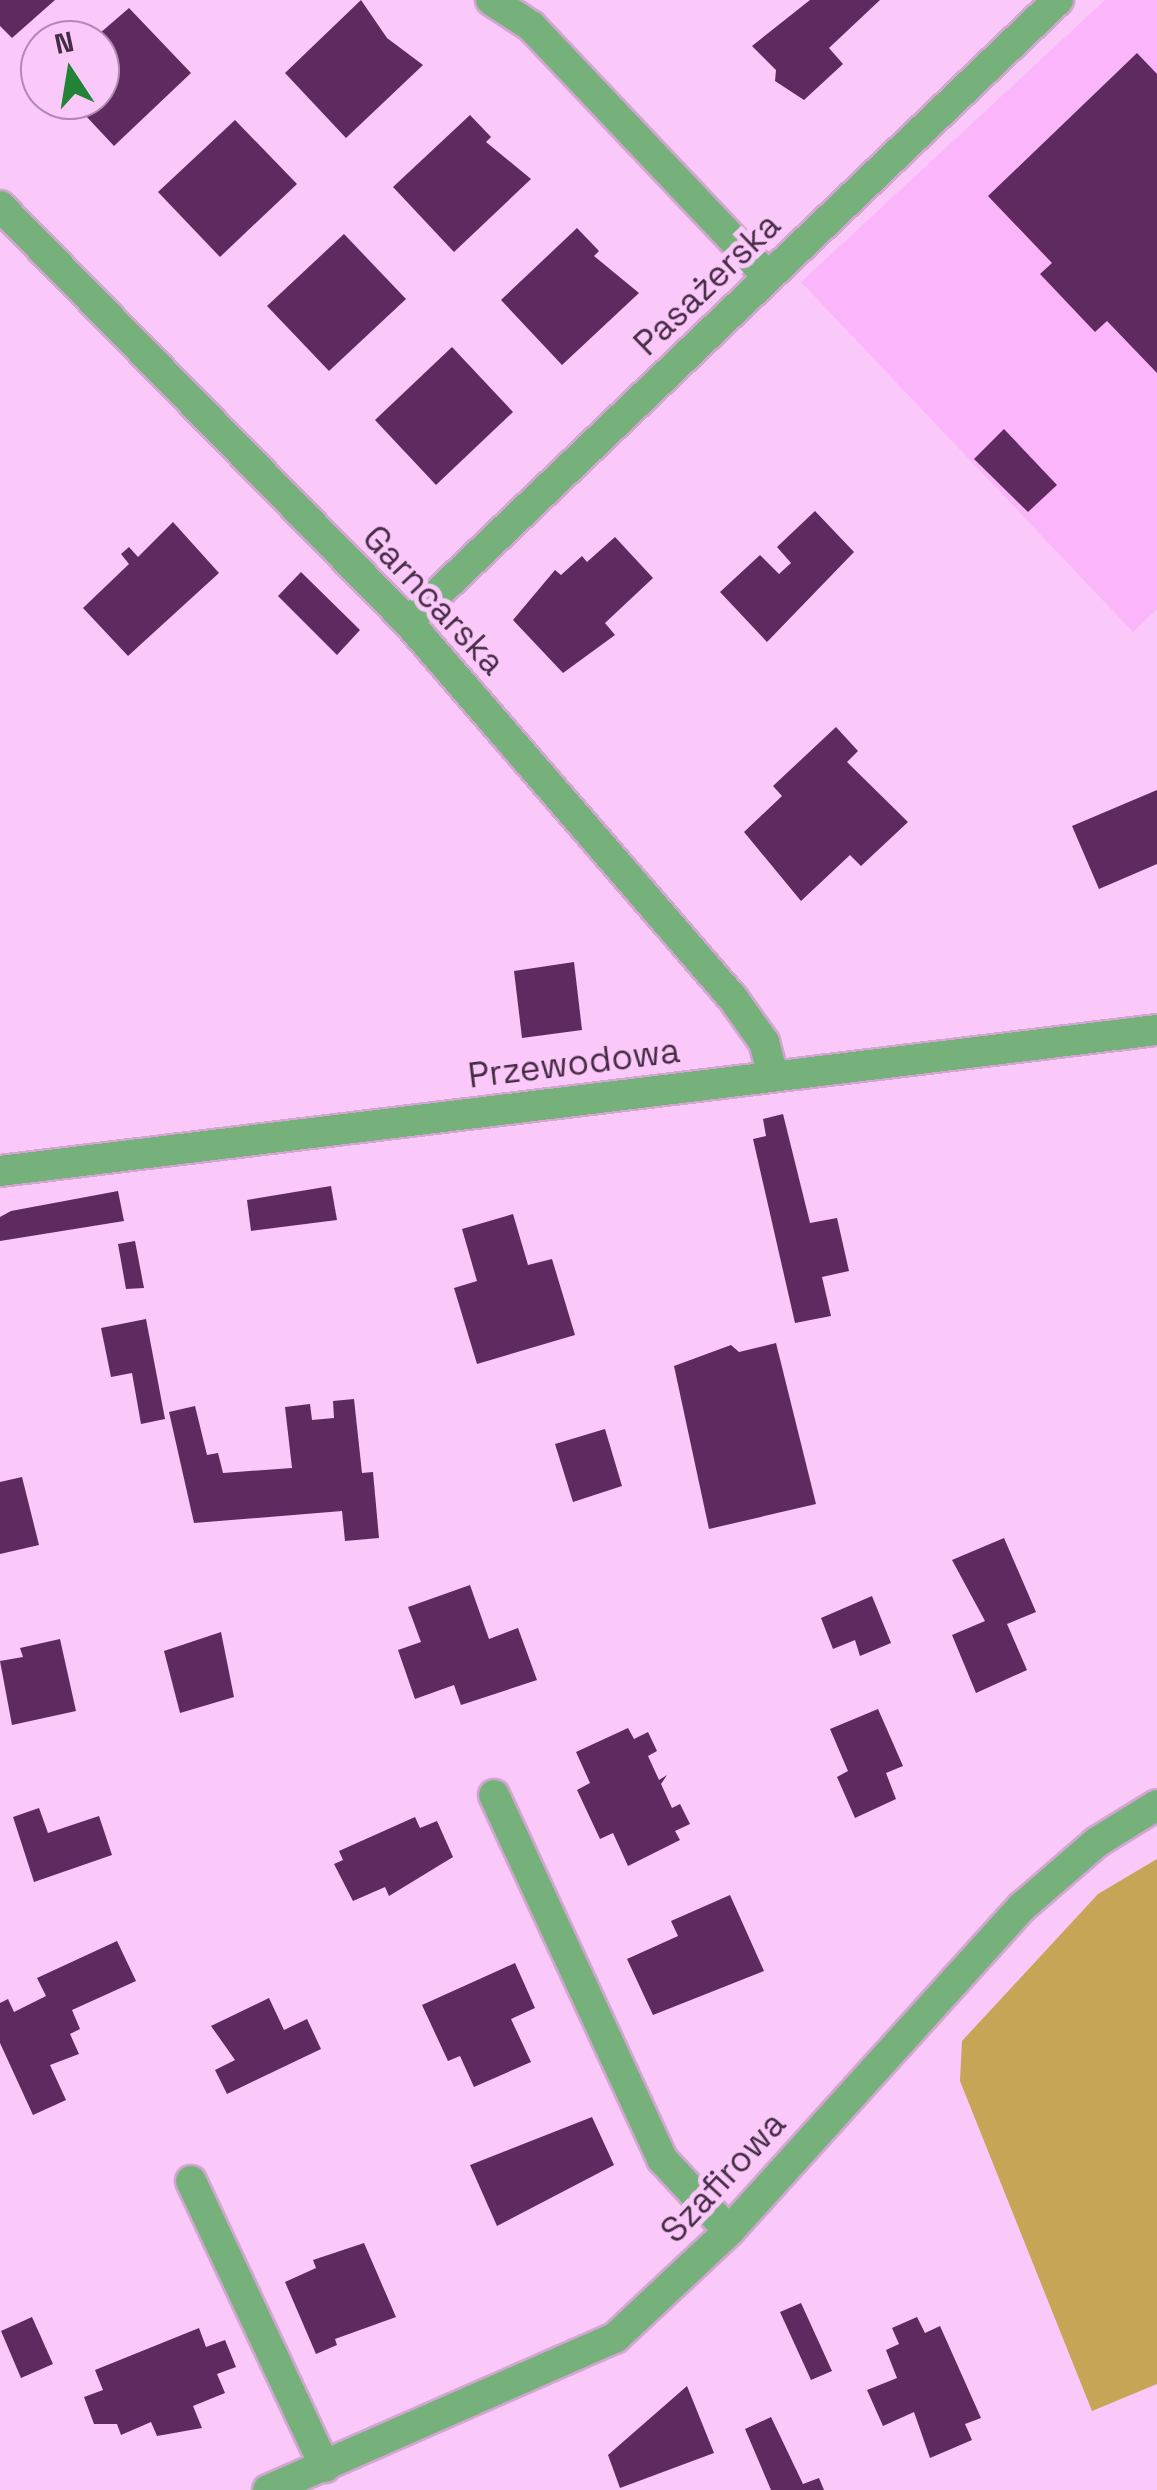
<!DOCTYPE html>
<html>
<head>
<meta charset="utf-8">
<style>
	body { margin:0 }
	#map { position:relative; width:1157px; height:2490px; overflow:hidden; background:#fac8f9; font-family:"Space Grotesk",sans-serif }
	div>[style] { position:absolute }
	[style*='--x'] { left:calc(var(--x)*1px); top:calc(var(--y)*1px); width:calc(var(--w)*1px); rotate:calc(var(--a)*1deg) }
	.built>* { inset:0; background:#fbb6fb }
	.green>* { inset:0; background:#c6a557 }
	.building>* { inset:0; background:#5f2a60 }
	.roads { filter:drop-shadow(2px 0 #d2a6d1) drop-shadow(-2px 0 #d2a6d1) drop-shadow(0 2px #d2a6d1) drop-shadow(0 -2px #d2a6d1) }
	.minor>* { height:30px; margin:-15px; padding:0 15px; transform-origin:15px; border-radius:15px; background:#76b17c }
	span { translate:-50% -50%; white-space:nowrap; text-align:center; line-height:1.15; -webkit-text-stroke:10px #fac8f9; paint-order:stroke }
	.street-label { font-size:35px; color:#462d45 }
	.north { position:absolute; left:20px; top:20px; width:100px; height:100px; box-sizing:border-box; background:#fac8f9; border:2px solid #b28ab1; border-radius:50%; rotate:348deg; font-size:28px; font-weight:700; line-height:40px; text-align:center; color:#462d45 }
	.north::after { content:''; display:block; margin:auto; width:35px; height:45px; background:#208336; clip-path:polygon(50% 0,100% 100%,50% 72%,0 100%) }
</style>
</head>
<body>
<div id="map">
	<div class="built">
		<div style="clip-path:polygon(1105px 0,1157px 0,1157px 609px,1133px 632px,801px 282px)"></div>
	</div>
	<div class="green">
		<div style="clip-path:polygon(1157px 1859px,1157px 2384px,1092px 2411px,960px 2081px,962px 2041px,1098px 1894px)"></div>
	</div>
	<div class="building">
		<div style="clip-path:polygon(0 0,55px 0,12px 38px,0 26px)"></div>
		<div style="clip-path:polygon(361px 0,387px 38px,423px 65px,346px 138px,285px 73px)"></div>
		<div style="clip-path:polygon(810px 0,880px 0,829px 48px,843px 64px,804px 100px,775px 81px,776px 70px,752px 46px)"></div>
		<div style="clip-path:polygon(129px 8px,191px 73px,114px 146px,71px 100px,100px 100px,100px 40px,92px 40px)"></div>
		<div style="clip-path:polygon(1137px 53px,1157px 74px,1157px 373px,1107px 321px,1095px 332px,1040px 274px,1052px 263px,988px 196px)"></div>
		<div style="clip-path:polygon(470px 115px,491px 137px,486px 142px,531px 179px,454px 252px,393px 187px)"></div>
		<div style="clip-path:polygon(235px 120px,297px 184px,220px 257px,158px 192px)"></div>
		<div style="clip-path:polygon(577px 228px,599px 251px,594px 256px,639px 293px,562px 365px,501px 300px)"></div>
		<div style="clip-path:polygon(344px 234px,406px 299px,329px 371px,267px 306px)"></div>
		<div style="clip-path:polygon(452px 347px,513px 412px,436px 485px,375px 420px)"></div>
		<div style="clip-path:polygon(1004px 429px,1057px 485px,1028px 512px,974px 459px)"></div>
		<div style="clip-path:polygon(815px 511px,854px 552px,767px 642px,720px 592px,760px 555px,779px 574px,791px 563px,777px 547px)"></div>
		<div style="clip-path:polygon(173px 522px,219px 573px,128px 656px,83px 608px,129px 564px,121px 554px,129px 547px,138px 557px)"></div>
		<div style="clip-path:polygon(615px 537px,653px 578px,605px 623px,615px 635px,563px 673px,513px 620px,555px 570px,561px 575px,582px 556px,587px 562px)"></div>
		<div style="clip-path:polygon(301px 572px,360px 630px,337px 655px,278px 596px)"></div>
		<div style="clip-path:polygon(836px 727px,858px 751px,847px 762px,908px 822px,861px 866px,850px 855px,801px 901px,744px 832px,782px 796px,773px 786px)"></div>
		<div style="clip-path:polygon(1157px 790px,1157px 864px,1099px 889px,1072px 826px)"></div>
		<div style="clip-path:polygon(574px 962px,582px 1030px,522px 1038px,514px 971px)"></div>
		<div style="clip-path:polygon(783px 1114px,810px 1223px,837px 1218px,849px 1271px,822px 1277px,831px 1316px,795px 1323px,753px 1139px,766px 1136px,763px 1119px)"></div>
		<div style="clip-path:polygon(331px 1186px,337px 1220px,251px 1231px,247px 1200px)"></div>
		<div style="clip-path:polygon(118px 1191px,124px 1221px,0 1241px,0 1217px,11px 1211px)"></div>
		<div style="clip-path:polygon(513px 1214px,528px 1265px,552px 1259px,575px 1335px,477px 1364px,454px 1288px,477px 1281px,462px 1229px)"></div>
		<div style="clip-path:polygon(135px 1241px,144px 1288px,126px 1289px,118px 1244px)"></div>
		<div style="clip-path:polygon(146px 1319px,165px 1419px,141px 1424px,132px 1373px,111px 1377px,101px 1328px)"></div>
		<div style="clip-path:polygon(776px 1343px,816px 1504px,709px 1529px,674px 1366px,731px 1345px,739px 1352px)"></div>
		<div style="clip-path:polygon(354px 1399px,362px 1473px,373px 1472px,379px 1538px,345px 1541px,342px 1511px,194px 1523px,169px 1412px,195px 1406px,207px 1455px,218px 1453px,223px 1473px,292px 1468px,285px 1407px,310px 1404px,312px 1420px,334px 1418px,333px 1401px)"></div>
		<div style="clip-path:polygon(605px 1429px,622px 1486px,573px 1502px,555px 1444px)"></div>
		<div style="clip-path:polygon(22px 1477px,39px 1545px,0 1554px,0 1482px)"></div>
		<div style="clip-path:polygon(1004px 1538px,1036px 1612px,1007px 1624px,1027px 1670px,976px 1693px,952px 1635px,985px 1621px,952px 1560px)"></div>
		<div style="clip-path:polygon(470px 1585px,489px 1639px,518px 1628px,537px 1680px,461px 1705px,454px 1685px,415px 1699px,398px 1650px,421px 1642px,408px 1607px)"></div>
		<div style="clip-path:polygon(872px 1596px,891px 1643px,860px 1656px,855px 1640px,833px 1649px,821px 1618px)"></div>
		<div style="clip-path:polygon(221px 1632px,234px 1697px,180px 1713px,164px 1651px)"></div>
		<div style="clip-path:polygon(60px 1639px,76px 1711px,12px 1725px,0 1661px,23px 1657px,20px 1648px)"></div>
		<div style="clip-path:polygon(878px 1709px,903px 1766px,886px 1773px,896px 1799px,855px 1818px,837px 1777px,848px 1771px,830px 1729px)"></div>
		<div style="clip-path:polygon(628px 1728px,634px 1739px,648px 1732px,657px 1751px,648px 1756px,659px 1780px,667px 1775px,661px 1784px,672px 1808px,680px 1804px,690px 1824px,675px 1831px,680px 1840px,628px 1866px,613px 1833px,600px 1839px,577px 1790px,590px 1783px,576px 1752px)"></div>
		<div style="clip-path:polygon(39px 1808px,48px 1833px,99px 1816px,112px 1855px,34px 1882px,13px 1817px)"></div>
		<div style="clip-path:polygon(415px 1817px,420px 1828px,437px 1821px,453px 1857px,389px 1896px,385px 1887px,353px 1901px,334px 1864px,343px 1860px,339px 1851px)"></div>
		<div style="clip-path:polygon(730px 1895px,764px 1971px,653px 2015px,627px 1959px,678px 1936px,671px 1921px)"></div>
		<div style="clip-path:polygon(117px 1941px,136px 1981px,72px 2010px,80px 2029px,70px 2034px,79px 2054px,50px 2065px,66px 2100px,33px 2115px,0 2043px,0 2003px,8px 1999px,14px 2012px,46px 1996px,37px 1978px)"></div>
		<div style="clip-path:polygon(515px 1963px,535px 2008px,511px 2019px,531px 2062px,474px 2087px,460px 2056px,448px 2061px,422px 2005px)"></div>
		<div style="clip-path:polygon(269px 1998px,284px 2030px,307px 2019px,321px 2049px,227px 2094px,215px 2070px,235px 2060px,211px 2026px)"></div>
		<div style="clip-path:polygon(592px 2117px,614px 2165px,497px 2226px,470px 2165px)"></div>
		<div style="clip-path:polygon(364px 2243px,396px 2317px,335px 2339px,337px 2345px,316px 2354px,285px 2282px,316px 2268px,313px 2260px)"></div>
		<div style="clip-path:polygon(801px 2303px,832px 2371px,811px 2380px,780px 2312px)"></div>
		<div style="clip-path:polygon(32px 2317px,53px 2364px,21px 2378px,1px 2331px)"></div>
		<div style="clip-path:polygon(917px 2317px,925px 2333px,940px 2326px,981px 2418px,965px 2424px,972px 2440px,930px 2458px,914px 2412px,883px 2426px,867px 2390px,897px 2378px,886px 2350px,899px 2344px,892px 2328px)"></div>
		<div style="clip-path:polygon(199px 2328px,206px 2347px,225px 2340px,236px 2367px,217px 2374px,225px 2393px,193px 2406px,202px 2428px,157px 2436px,151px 2422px,121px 2435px,117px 2424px,94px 2424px,84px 2397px,103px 2390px,95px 2370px)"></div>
		<div style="clip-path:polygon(687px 2386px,714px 2453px,620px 2488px,608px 2455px)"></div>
		<div style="clip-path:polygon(771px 2417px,803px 2484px,819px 2478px,824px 2490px,771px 2490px,745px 2429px)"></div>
	</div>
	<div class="roads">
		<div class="minor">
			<div style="--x:491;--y:0;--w:48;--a:33"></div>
			<div style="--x:531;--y:26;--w:345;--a:46.6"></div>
			<div style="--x:0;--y:206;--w:583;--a:45.56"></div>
			<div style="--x:408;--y:622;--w:496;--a:49.2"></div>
			<div style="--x:732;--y:997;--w:55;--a:54.6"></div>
			<div style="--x:764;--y:1042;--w:35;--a:75"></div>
			<div style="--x:408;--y:622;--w:900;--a:-43.74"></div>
			<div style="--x:0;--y:1171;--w:1166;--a:-6.95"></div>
			<div style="--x:494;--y:1795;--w:401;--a:65.2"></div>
			<div style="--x:662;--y:2159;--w:98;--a:47.1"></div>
			<div style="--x:191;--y:2181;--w:316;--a:64.9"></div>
			<div style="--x:268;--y:2490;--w:379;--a:-23.7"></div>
			<div style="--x:615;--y:2338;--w:156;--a:-43.2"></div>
			<div style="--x:729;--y:2231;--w:437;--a:-47.9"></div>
			<div style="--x:1022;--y:1907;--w:99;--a:-40.9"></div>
			<div style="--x:1097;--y:1842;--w:70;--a:-31.7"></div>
		</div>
	</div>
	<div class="street-label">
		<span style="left:707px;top:284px;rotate:-44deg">Pasażerska</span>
		<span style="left:434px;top:600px;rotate:47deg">Garncarska</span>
		<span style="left:574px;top:1063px;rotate:-7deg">Przewodowa</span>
		<span style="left:723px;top:2177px;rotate:-47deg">Szafirowa</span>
	</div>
	<div class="north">N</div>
</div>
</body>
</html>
